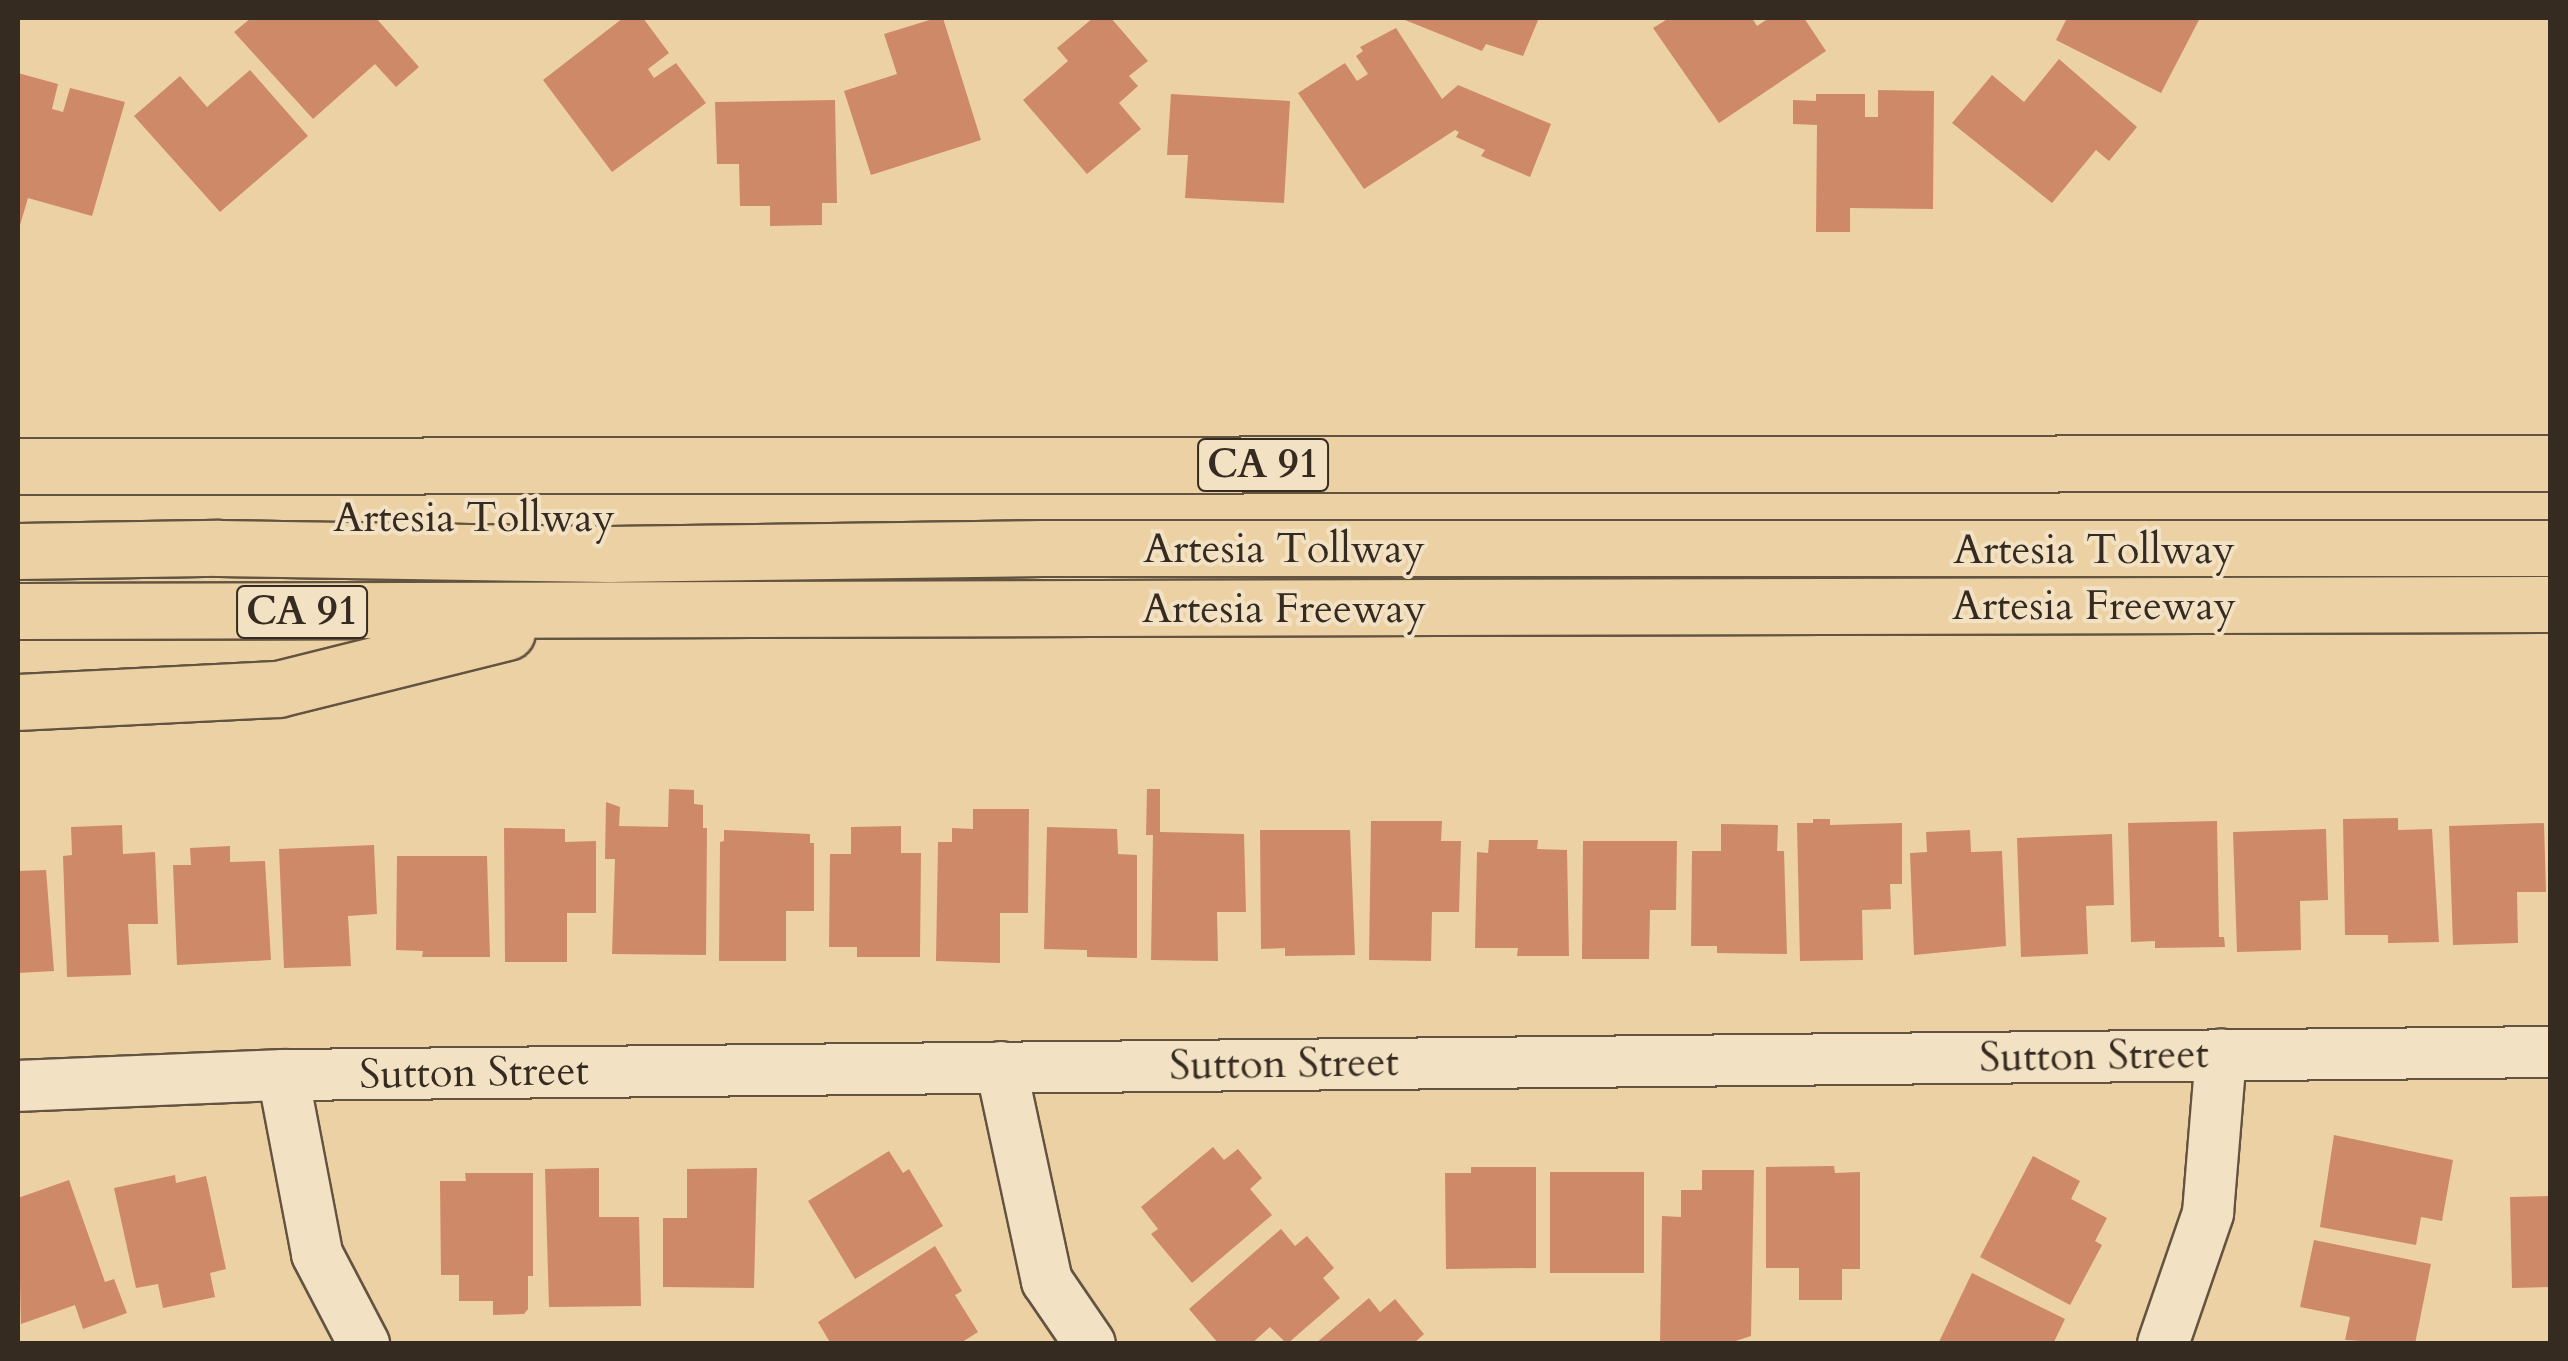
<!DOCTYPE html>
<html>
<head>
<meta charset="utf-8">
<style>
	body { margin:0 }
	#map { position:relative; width:2568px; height:1361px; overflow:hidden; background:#ecd1a4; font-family:Cardo,serif }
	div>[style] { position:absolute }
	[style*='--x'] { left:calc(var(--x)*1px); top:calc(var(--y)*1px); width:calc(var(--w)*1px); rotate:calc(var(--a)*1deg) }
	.building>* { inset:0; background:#ce8968 }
	.roads { filter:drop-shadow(2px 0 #635441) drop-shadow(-2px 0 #635441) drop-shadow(0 2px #635441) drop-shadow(0 -2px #635441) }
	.minor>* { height:50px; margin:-25px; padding:0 25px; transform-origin:25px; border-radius:25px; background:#f3e1c4 }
	.highway>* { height:55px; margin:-27.5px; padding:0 27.5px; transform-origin:27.5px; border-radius:27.5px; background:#ecd1a4 }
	span { translate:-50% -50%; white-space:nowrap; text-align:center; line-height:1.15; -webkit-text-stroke:8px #f3e1c4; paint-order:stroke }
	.shield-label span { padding:2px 8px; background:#f3e1c4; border:2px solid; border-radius:8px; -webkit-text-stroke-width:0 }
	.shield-label { font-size:40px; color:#352b20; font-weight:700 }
	.street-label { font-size:42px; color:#352b20 }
	.frame { position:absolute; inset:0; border:20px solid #352b20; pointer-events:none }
</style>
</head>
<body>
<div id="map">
	<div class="building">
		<div style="clip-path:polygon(251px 18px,376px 18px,419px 67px,396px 87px,375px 64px,313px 119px,234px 32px)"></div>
		<div style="clip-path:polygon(623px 18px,643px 18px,669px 53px,648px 69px,654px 78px,676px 63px,706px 103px,612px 172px,543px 80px)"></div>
		<div style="clip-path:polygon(936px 18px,943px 18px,981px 140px,871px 175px,844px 91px,897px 74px,884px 34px)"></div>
		<div style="clip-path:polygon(1093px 18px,1111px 18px,1148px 61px,1129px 76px,1138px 86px,1119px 103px,1141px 129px,1087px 174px,1023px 100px,1068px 61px,1057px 48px)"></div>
		<div style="clip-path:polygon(1400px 18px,1539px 18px,1523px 56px,1486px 44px,1482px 51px)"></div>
		<div style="clip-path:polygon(1669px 18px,1752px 18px,1757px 26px,1769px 18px,1804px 18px,1826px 51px,1719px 123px,1653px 28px)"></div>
		<div style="clip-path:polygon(2067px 18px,2200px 18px,2161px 93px,2056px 40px)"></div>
		<div style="clip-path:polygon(1396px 28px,1442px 99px,1458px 85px,1551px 124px,1530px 177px,1481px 156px,1485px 150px,1456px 137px,1459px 132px,1455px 130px,1364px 189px,1298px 93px,1345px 63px,1357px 81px,1368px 74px,1356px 56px,1363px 51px,1360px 47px)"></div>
		<div style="clip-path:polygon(2059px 59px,2137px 127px,2109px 161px,2096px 150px,2052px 203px,1952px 123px,1992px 75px,2024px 102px)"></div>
		<div style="clip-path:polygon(250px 70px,308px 136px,220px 212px,134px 116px,180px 76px,207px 107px)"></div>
		<div style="clip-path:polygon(18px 73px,58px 84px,52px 109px,63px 112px,70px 88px,125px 102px,92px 216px,28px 198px,18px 232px)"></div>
		<div style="clip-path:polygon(1878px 90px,1934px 91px,1933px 209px,1850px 208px,1850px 232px,1816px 232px,1817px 125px,1793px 124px,1793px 100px,1816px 101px,1816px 94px,1865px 94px,1865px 117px,1878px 117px)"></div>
		<div style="clip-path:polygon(1171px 94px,1290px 101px,1284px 203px,1185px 198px,1188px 155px,1167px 155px)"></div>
		<div style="clip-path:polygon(835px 100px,837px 203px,822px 203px,822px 225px,770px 226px,770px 206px,740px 206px,739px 164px,717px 164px,715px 102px)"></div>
		<div style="clip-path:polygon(669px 789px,694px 790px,694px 804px,703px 805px,703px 828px,707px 828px,706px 955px,612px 954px,615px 859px,605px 859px,606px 802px,620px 807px,619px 826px,668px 827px)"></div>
		<div style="clip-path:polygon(1147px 789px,1160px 789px,1160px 832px,1244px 834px,1246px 912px,1217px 912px,1218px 961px,1151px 960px,1153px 835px,1146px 835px)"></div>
		<div style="clip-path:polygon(973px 809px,1029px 809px,1028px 913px,1000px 913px,1000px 963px,936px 961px,938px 842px,952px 842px,952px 828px,973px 829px)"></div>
		<div style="clip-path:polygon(2398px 818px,2398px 830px,2432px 829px,2439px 942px,2388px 943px,2388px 935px,2345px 935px,2343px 819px)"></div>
		<div style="clip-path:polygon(1813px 819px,1830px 819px,1830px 825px,1902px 823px,1902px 884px,1890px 884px,1891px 909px,1862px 910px,1863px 960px,1800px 961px,1797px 823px,1813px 823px)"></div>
		<div style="clip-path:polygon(1371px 821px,1442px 821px,1441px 841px,1461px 841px,1459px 912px,1432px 912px,1431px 961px,1369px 960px)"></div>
		<div style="clip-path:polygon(2217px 821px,2219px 937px,2224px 937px,2225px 947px,2155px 948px,2155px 941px,2131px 942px,2128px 823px)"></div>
		<div style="clip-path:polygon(2544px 823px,2546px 892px,2517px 892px,2518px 943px,2453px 945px,2449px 826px)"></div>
		<div style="clip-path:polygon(1721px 824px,1778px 825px,1777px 851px,1784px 851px,1787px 954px,1717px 953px,1717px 946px,1691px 946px,1692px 851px,1721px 851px)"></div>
		<div style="clip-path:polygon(122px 825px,123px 854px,155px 852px,158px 924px,128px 924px,131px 975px,67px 977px,63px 856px,72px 855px,71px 827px)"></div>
		<div style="clip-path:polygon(901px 826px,901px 853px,921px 853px,920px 957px,857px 957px,857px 947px,829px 947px,830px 854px,851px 854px,851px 827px)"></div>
		<div style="clip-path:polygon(1047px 827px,1117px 829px,1118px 854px,1137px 855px,1137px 958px,1087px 957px,1087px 950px,1044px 949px)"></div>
		<div style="clip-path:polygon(504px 828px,565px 829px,565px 842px,596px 841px,596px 913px,567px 913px,567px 962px,505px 962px)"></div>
		<div style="clip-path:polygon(2326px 829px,2328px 900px,2300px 901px,2301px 950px,2237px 952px,2233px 832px)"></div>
		<div style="clip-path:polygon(724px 830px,810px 834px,810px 843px,814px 843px,814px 911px,786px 911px,786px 961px,719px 961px,720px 842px,724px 841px)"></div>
		<div style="clip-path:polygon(1260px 830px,1350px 830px,1355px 955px,1285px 956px,1285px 948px,1261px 949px)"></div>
		<div style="clip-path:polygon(1970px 830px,1971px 852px,2002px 851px,2006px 946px,1914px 955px,1910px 853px,1927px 852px,1926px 832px)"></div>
		<div style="clip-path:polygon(2112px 834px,2114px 905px,2086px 906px,2088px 954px,2021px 957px,2017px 838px)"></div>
		<div style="clip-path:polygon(1489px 840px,1538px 840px,1537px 849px,1567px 850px,1569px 956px,1517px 956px,1518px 948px,1475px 948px,1477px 852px,1488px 853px)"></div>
		<div style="clip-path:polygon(1583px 841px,1677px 841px,1676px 910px,1650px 910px,1649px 959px,1582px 959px)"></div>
		<div style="clip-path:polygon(374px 845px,377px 914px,348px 916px,351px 966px,284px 968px,279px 849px)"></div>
		<div style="clip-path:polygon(230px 846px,230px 862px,265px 861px,271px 960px,177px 965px,173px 865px,191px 865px,190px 848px)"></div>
		<div style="clip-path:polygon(397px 856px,487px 856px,490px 957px,422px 957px,423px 951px,396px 950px)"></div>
		<div style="clip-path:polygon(46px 870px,54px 971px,18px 973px,18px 871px)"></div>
		<div style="clip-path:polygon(2334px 1135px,2453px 1160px,2442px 1221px,2421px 1217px,2416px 1245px,2320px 1227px)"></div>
		<div style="clip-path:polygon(1213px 1147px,1224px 1160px,1238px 1149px,1262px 1178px,1250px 1189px,1272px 1215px,1192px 1283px,1151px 1234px,1158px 1229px,1141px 1207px)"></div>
		<div style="clip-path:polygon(889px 1151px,903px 1173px,909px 1169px,943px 1226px,855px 1279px,808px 1201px)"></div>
		<div style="clip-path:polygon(2033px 1156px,2080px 1181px,2071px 1199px,2107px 1218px,2095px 1241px,2102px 1245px,2070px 1305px,1980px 1257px)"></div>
		<div style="clip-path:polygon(1834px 1166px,1835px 1173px,1860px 1172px,1860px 1269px,1842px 1269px,1842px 1300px,1799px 1300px,1799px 1268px,1766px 1268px,1766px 1167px)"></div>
		<div style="clip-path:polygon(1471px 1167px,1536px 1167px,1536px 1268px,1446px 1269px,1445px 1173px,1471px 1173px)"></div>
		<div style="clip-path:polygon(599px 1168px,599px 1217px,639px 1217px,641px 1306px,549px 1307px,545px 1169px)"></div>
		<div style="clip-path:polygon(757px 1168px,754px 1288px,663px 1287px,663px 1218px,687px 1218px,687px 1169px)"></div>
		<div style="clip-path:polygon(1702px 1170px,1754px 1170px,1751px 1336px,1726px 1344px,1660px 1344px,1662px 1216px,1681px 1217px,1681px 1190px,1702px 1190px)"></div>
		<div style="clip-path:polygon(1550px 1172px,1644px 1172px,1644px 1273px,1550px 1273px)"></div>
		<div style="clip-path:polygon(465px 1173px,533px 1173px,533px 1276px,528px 1276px,528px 1309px,524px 1314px,493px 1315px,493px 1301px,459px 1301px,459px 1275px,441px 1275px,440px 1181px,466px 1181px)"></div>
		<div style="clip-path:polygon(175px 1175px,176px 1183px,206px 1176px,226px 1269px,210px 1273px,215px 1297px,163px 1308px,158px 1284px,136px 1288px,114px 1188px)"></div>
		<div style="clip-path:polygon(69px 1180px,105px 1282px,114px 1279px,127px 1313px,83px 1329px,75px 1305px,21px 1324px,18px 1198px)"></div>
		<div style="clip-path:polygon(2550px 1196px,2550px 1287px,2512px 1288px,2510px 1197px)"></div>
		<div style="clip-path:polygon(1281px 1229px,1295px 1246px,1307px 1236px,1334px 1268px,1323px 1278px,1340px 1298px,1287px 1344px,1270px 1327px,1251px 1344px,1219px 1344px,1189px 1309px)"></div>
		<div style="clip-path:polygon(2314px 1240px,2431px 1264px,2415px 1344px,2345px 1340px,2350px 1317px,2300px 1307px)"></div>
		<div style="clip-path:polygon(935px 1246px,962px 1291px,955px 1295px,978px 1332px,959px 1344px,831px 1344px,818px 1322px)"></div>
		<div style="clip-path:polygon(1972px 1273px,2065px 1319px,2053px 1344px,1938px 1344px)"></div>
		<div style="clip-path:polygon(1369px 1298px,1380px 1312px,1395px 1299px,1424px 1334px,1413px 1344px,1315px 1344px)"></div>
	</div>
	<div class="roads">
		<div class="minor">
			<div style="--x:1001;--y:1067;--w:219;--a:77.9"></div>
			<div style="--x:1047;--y:1281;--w:76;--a:55.7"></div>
			<div style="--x:283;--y:1075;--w:182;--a:79.2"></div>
			<div style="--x:317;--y:1254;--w:102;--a:62.4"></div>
			<div style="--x:18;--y:1086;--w:265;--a:-2.4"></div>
			<div style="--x:283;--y:1075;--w:2267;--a:-0.58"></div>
			<div style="--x:2163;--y:1344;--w:139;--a:-71"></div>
			<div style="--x:2208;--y:1213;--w:159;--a:-85.3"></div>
		</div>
		<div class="highway">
			<div style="--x:18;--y:466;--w:2532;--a:-0.07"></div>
			<div style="--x:18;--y:551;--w:201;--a:-0.9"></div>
			<div style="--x:219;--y:548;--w:390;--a:0.9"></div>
			<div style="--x:609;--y:554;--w:433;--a:-0.8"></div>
			<div style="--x:1042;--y:548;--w:1508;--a:0"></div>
			<div style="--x:18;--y:611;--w:2532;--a:-0.16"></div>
			<div style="--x:18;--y:702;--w:260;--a:-2.9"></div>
			<div style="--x:278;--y:689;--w:236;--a:-14"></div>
		</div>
	</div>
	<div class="shield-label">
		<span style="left:1263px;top:465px">CA 91</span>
		<span style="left:302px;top:612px">CA 91</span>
	</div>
	<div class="street-label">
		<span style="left:474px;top:518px">Artesia Tollway</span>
		<span style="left:1284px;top:549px">Artesia Tollway</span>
		<span style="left:2094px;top:550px">Artesia Tollway</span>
		<span style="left:2094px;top:606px">Artesia Freeway</span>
		<span style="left:1284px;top:609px">Artesia Freeway</span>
		<span style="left:2094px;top:1056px;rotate:-1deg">Sutton Street</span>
		<span style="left:1284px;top:1064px;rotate:-1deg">Sutton Street</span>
		<span style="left:474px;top:1073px;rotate:-1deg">Sutton Street</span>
	</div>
	<div class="frame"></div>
</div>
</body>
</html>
